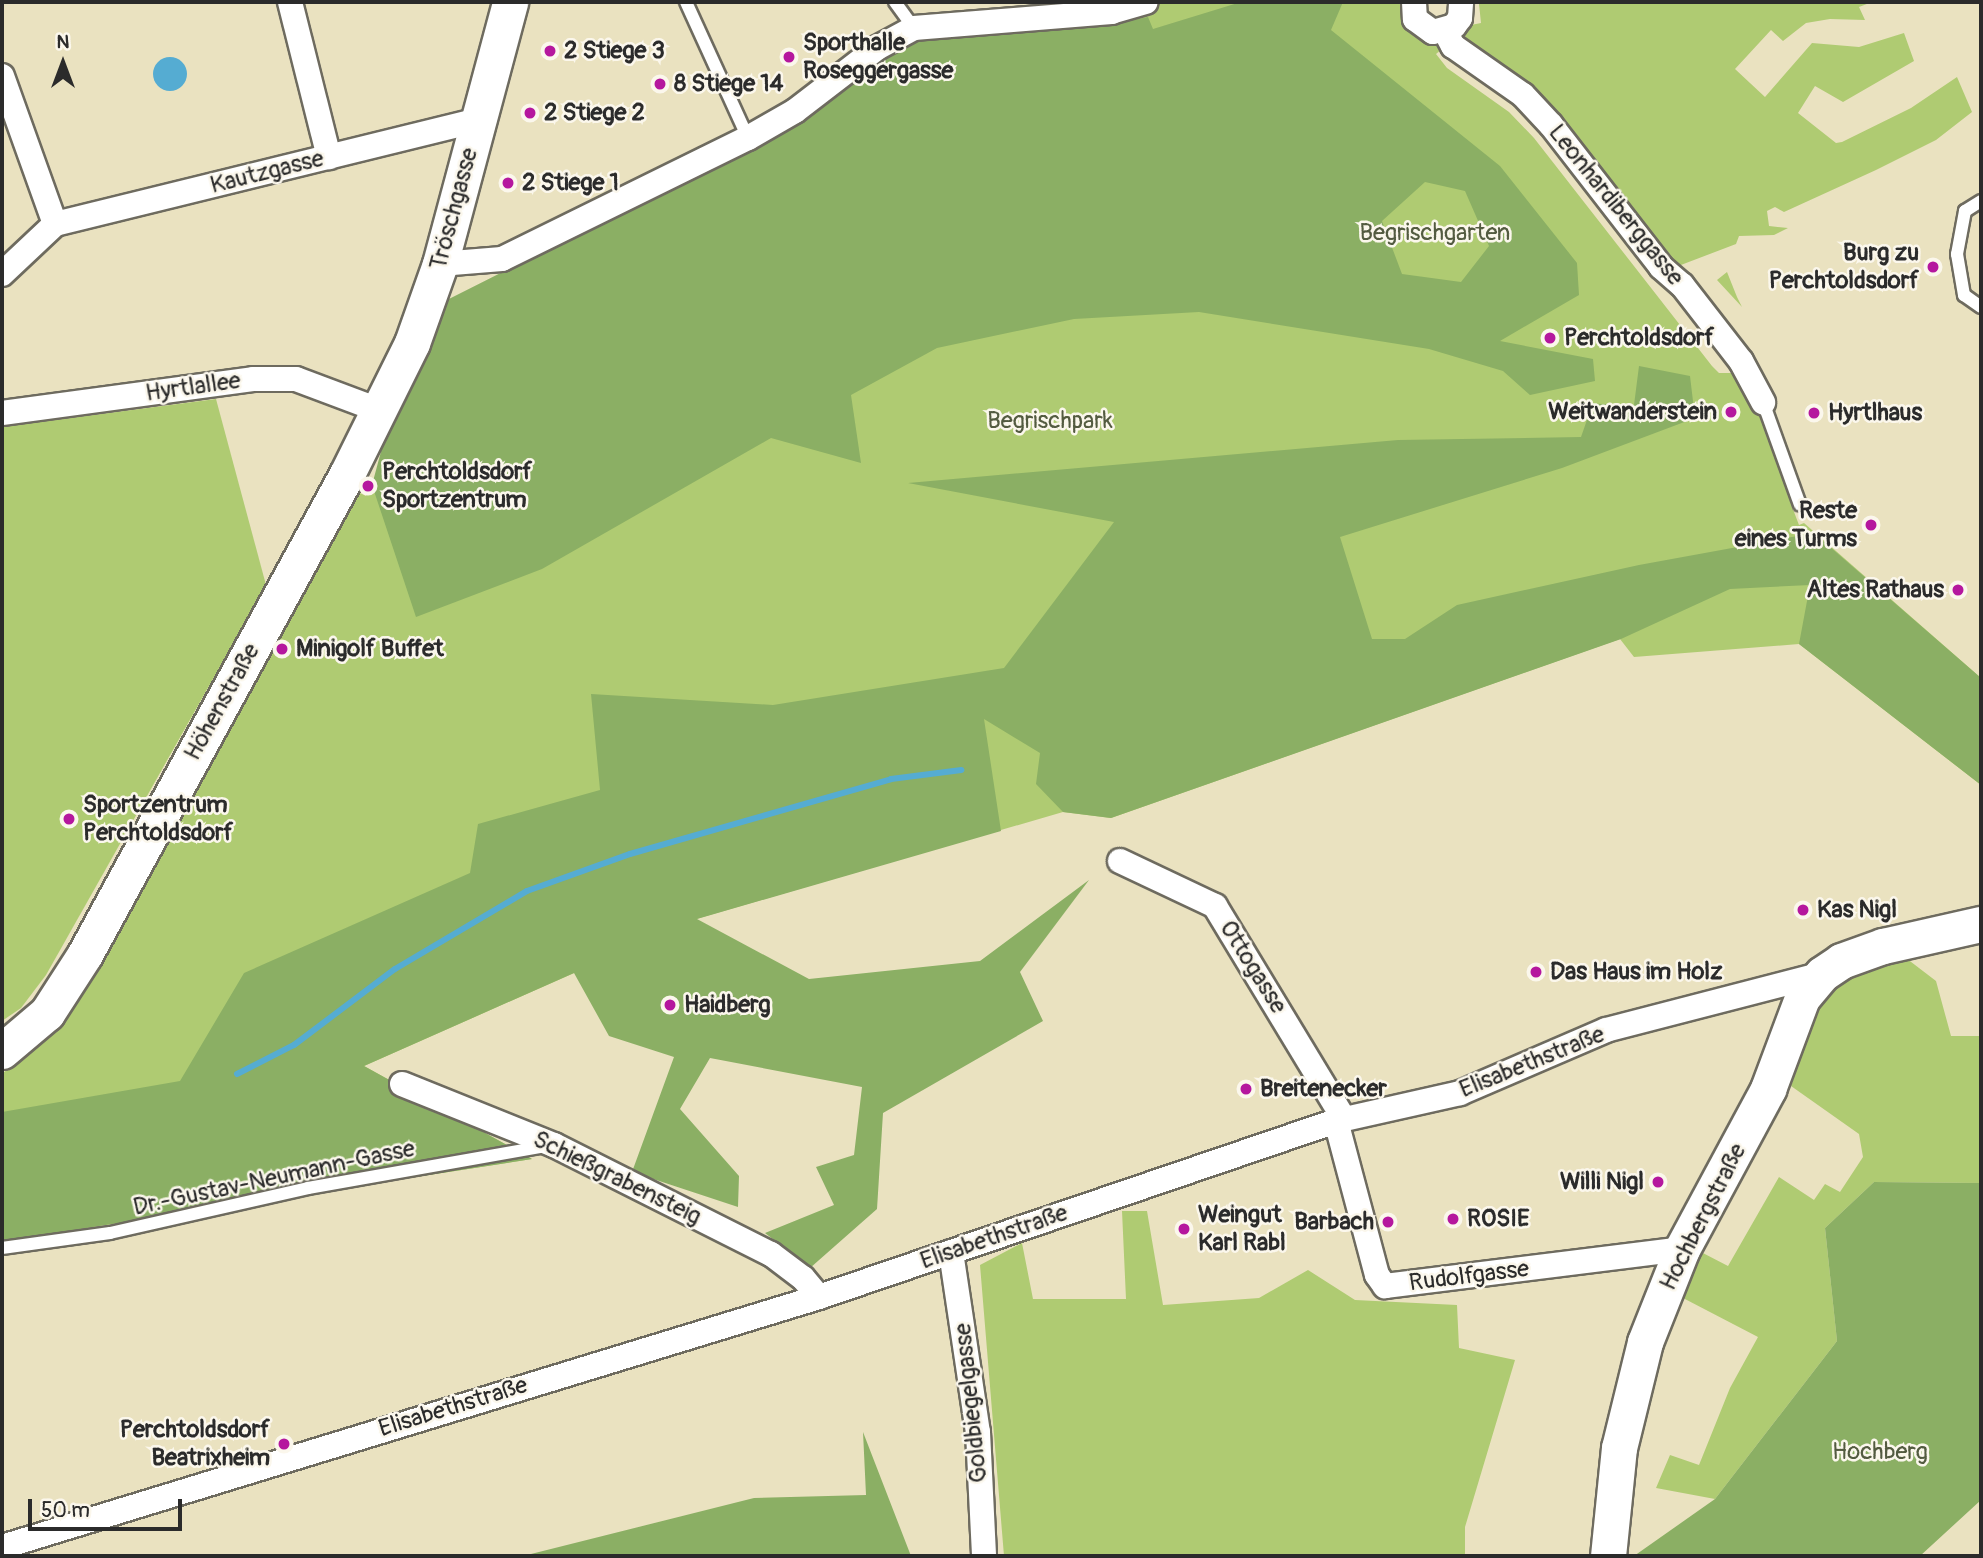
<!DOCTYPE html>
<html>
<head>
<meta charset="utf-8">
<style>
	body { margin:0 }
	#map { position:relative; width:1983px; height:1558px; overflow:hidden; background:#eae2c0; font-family:Pangolin,sans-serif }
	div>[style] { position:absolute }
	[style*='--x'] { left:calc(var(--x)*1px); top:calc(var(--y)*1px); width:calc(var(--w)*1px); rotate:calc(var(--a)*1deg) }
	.green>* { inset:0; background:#afcb72 }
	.forest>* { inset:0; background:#8baf64 }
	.water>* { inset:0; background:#55acd2 }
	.round { border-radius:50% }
	.stream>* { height:6px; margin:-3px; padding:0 3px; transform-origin:3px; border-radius:3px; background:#55acd2 }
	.roads { filter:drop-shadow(2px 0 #6e6b5f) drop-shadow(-2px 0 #6e6b5f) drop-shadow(0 2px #6e6b5f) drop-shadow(0 -2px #6e6b5f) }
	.lane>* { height:12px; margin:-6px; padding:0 6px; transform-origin:6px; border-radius:6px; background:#fff }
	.street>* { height:24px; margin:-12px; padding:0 12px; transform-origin:12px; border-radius:12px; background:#fff }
	.secondary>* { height:35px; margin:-17.5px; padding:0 17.5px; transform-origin:17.5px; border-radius:17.5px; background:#fff }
	.dots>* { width:19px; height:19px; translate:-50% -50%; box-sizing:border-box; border:4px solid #fbf7ec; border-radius:50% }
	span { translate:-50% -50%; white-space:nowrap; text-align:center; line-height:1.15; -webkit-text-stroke:5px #fbf7ec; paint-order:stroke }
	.poi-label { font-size:24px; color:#2b2b2b; font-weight:700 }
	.left { translate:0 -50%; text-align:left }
	.right { translate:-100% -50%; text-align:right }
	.street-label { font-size:24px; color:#2b2b2b }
	.park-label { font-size:24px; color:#535b40 }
	.frame { position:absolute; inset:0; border:4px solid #2b2b2b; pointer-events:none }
	.north { position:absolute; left:28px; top:28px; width:70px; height:70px; -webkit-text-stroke:5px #fbf7ec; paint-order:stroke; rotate:0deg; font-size:19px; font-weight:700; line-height:28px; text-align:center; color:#2b2b2b }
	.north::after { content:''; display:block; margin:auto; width:24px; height:32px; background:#2b2b2b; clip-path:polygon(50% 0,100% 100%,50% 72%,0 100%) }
	.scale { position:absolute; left:28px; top:1499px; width:154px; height:32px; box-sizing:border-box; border:4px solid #2b2b2b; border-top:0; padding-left:9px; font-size:21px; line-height:24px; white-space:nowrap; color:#2b2b2b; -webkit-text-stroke:5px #fbf7ec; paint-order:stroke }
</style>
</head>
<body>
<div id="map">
	<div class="green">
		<div style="clip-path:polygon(1115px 2px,1401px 2px,1406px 25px,1442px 49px,1436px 54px,1447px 68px,1509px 112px,1534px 138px,1712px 366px,1719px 373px,1739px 373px,1768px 427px,1794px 497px,1791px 504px,1799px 525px,1804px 523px,1981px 678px,1981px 785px,1799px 644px,1634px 657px,1620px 639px,1111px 818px,1063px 812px,696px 919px,364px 1066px,532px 1159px,2px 1241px,2px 1074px,60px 1025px,248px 696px,255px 669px,328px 528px,358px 492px,366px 496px,372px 485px)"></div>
		<div style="clip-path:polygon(1496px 2px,1872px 2px,1859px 7px,1865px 20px,1830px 19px,1806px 23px,1783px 41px,1771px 30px,1735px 69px,1765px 97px,1812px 43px,1859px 47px,1904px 33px,1914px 61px,1843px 102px,1815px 86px,1798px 113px,1836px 143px,1842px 142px,1911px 108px,1957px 77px,1972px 112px,1936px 140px,1876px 170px,1784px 212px,1775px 207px,1767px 211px,1769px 226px,1788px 228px,1774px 235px,1739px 236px,1736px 244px,1673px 268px,1465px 46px,1464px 38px,1471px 25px,1481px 23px,1479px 4px)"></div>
		<div style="clip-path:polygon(1727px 272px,1737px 297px,1742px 307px,1717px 280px)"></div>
		<div style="clip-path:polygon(216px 399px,266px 585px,46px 975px,21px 1008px,2px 1021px,2px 427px)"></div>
		<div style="clip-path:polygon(1902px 955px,1936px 981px,1951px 1036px,1981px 1036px,1981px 1183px,1874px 1182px,1825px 1228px,1837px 1341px,1715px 1499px,1656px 1488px,1670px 1455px,1699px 1465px,1730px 1388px,1758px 1337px,1683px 1298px,1699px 1251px,1728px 1266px,1779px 1177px,1814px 1200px,1825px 1184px,1840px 1192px,1863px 1157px,1859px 1134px,1791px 1086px,1820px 1002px,1851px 975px)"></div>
		<div style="clip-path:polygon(1122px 1211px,1147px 1211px,1163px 1305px,1259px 1298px,1308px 1270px,1355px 1300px,1457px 1305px,1459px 1348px,1515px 1360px,1465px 1527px,1465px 1556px,1004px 1556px,980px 1265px,1022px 1243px,1033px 1299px,1126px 1299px)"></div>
	</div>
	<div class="forest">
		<div style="clip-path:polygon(evenodd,1241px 2px,1343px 2px,1331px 30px,1500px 166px,1577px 263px,1579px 295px,1500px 341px,1593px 359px,1595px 381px,1530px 395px,1503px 371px,1429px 349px,1199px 312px,1074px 319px,937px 348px,851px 395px,861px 463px,771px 438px,542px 569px,416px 617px,372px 485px,390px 418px,437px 305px,769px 138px,882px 58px,920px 39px,1113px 24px,1148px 17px,1153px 29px,1241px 2px,1425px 182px,1465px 191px,1489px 246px,1461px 282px,1402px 274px,1382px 221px,1425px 182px)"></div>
		<div style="clip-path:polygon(1639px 366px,1690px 376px,1695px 418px,1562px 468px,1340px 537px,1372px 639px,1405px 639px,1457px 605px,1639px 565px,1814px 533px,1981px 678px,1981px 785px,1799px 644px,1810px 585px,1730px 589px,1621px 639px,1111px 818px,1063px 812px,1036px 784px,1040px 753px,984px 719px,1001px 831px,697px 919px,809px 979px,980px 961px,1089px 880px,1020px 972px,1043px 1021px,883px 1113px,877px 1209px,810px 1268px,765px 1233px,834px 1205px,816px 1167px,854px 1155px,862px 1087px,710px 1058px,680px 1109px,739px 1176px,738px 1207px,632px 1172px,674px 1057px,609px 1036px,574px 973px,364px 1066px,532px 1159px,2px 1241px,2px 1112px,180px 1081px,244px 973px,470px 873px,478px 824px,600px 790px,591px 694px,773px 705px,1004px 668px,1114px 522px,908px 483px,1398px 440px,1581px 437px,1588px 417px,1574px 403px,1634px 405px)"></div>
		<div style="clip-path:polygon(1874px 1182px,1981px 1183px,1981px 1500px,1920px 1556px,1634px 1556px,1715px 1499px,1837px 1341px,1825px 1228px)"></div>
		<div style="clip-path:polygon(863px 1432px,911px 1556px,523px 1556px,754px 1498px,866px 1495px)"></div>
	</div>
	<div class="water">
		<div class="round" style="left:153px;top:57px;width:34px;height:34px"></div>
	</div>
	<div class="stream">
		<div style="--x:237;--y:1074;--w:64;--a:-27"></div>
		<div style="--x:294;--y:1045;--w:126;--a:-37"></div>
		<div style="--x:395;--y:969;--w:153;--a:-30.6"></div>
		<div style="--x:527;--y:891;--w:109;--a:-19.8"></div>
		<div style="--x:630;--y:854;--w:272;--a:-16"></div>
		<div style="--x:891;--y:779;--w:71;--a:-7.3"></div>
	</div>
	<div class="roads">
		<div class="lane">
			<div style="--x:686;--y:2;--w:149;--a:65.5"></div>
			<div style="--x:895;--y:2;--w:32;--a:54"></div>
			<div style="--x:1981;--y:201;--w:19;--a:148"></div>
			<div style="--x:1965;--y:211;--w:44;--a:100.5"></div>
			<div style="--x:1957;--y:254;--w:42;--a:80.3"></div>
			<div style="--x:1964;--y:295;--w:21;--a:35"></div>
			<div style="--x:1763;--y:402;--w:109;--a:70.2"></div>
			<div style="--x:2;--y:1248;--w:109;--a:-7.9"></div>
			<div style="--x:110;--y:1233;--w:203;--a:-12.8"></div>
			<div style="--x:308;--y:1188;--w:241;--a:-10"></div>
		</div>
		<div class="street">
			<div style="--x:290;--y:2;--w:160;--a:75.9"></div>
			<div style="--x:1414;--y:2;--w:17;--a:87"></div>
			<div style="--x:1415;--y:19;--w:22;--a:36"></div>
			<div style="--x:1433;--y:32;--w:22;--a:-16"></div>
			<div style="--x:1454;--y:26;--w:10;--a:-53"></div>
			<div style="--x:1460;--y:18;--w:16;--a:-86"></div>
			<div style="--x:1445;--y:31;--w:17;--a:62"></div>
			<div style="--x:1453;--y:46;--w:85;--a:35"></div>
			<div style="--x:1523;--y:95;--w:41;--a:47"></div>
			<div style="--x:1551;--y:125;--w:180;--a:52.2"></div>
			<div style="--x:1661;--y:267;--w:28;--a:41"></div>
			<div style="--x:1682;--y:285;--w:96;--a:52.2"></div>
			<div style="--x:1741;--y:361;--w:47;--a:61.8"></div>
			<div style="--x:2;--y:76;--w:157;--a:70.3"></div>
			<div style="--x:440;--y:264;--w:62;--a:-4.6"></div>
			<div style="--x:502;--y:259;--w:274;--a:-26.2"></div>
			<div style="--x:748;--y:138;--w:54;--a:-29.9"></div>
			<div style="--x:795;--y:111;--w:103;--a:-37.5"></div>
			<div style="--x:877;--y:48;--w:42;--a:-28.4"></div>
			<div style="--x:914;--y:28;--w:198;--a:-4.6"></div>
			<div style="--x:1111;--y:12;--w:36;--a:-16"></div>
			<div style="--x:2;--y:274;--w:73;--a:-43.3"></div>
			<div style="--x:55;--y:224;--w:436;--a:-13.8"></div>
			<div style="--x:2;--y:413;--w:253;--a:-7.7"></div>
			<div style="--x:253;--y:379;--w:43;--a:0"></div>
			<div style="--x:296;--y:379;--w:89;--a:20.5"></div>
			<div style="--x:1120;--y:861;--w:105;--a:25.3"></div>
			<div style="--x:1215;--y:906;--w:249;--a:58.8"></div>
			<div style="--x:402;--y:1084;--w:164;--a:21.9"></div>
			<div style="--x:554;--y:1145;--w:243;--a:26.7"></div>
			<div style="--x:771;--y:1254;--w:40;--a:37"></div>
			<div style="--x:803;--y:1278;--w:25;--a:50"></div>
			<div style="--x:1336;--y:1121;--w:159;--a:75.1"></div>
			<div style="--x:1377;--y:1275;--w:14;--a:54"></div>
			<div style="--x:1385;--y:1286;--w:299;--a:-7.1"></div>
			<div style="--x:951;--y:1252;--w:182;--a:81.5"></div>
			<div style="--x:978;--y:1432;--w:124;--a:87.2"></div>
			<div style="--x:2;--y:1547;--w:854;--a:-17.01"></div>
			<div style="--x:819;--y:1297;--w:546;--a:-18.8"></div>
			<div style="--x:1336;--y:1121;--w:127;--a:-12.7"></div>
			<div style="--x:1460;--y:1093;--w:159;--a:-23.3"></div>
			<div style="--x:1606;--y:1030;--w:223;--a:-14.5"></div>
		</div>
		<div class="secondary">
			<div style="--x:2;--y:1051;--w:59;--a:-40.2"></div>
			<div style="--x:47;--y:1013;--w:70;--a:-57.2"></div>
			<div style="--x:85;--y:954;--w:547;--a:-61.37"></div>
			<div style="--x:347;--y:474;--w:146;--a:-63.6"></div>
			<div style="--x:412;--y:343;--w:84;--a:-70.5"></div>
			<div style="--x:440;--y:264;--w:271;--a:-75"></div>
			<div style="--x:1608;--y:1556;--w:109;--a:-84.2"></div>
			<div style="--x:1619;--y:1448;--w:109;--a:-76.2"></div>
			<div style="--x:1645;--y:1342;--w:100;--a:-68.3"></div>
			<div style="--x:1682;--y:1249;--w:182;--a:-61.7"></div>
			<div style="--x:1768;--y:1089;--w:97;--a:-69.5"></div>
			<div style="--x:1802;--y:998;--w:31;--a:-50"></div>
			<div style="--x:1822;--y:974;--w:23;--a:-34"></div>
			<div style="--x:1841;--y:961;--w:45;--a:-19.7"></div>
			<div style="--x:1883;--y:946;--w:100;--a:-12.7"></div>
		</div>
	</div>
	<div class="dots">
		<div style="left:550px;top:51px;background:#b5179e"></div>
		<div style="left:789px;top:57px;background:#b5179e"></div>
		<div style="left:660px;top:84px;background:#b5179e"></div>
		<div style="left:530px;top:113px;background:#b5179e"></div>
		<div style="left:508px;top:183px;background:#b5179e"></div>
		<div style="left:1933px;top:267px;background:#b5179e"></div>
		<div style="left:1550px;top:338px;background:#b5179e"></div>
		<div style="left:1731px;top:412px;background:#b5179e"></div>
		<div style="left:1814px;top:413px;background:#b5179e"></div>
		<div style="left:368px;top:486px;background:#b5179e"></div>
		<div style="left:1871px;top:525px;background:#b5179e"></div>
		<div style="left:1958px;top:590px;background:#b5179e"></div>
		<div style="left:282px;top:649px;background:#b5179e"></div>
		<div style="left:69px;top:819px;background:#b5179e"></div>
		<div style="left:1803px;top:910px;background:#b5179e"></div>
		<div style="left:1536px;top:972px;background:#b5179e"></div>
		<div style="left:670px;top:1005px;background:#b5179e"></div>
		<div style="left:1246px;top:1089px;background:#b5179e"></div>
		<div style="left:1658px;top:1182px;background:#b5179e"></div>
		<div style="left:1453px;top:1219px;background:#b5179e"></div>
		<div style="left:1388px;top:1222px;background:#b5179e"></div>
		<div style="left:1184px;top:1229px;background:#b5179e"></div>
		<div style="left:284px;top:1444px;background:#b5179e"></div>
	</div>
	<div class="poi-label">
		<span class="left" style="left:803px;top:57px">Sporthalle<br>Roseggergasse</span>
		<span class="left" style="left:564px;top:51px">2 Stiege 3</span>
		<span class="left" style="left:674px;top:84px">8 Stiege 14</span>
		<span class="left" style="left:544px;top:113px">2 Stiege 2</span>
		<span class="left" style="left:522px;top:183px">2 Stiege 1</span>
		<span class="right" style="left:1919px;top:267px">Burg zu<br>Perchtoldsdorf</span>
		<span class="left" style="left:1564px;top:338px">Perchtoldsdorf</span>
		<span class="right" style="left:1717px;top:412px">Weitwanderstein</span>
		<span class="left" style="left:1828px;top:413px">Hyrtlhaus</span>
		<span class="left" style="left:382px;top:486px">Perchtoldsdorf<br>Sportzentrum</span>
		<span class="right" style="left:1857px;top:525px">Reste<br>eines Turms</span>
		<span class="right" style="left:1944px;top:590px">Altes Rathaus</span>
		<span class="left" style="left:296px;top:649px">Minigolf Buffet</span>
		<span class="left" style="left:83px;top:819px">Sportzentrum<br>Perchtoldsdorf</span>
		<span class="left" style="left:1817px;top:910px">Kas Nigl</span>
		<span class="left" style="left:1550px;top:972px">Das Haus im Holz</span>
		<span class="left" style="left:684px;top:1005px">Haidberg</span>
		<span class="left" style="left:1260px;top:1089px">Breitenecker</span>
		<span class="right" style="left:1644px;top:1182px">Willi Nigl</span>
		<span class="left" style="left:1198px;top:1229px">Weingut<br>Karl Rabl</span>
		<span class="left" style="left:1467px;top:1219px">ROSIE</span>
		<span class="right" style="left:1374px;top:1222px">Barbach</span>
		<span class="right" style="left:270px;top:1444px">Perchtoldsdorf<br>Beatrixheim</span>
	</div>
	<div class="street-label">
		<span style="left:267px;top:172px;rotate:-14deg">Kautzgasse</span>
		<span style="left:1616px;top:205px;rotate:51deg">Leonhardiberggasse</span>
		<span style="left:454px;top:209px;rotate:-75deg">Tröschgasse</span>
		<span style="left:193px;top:387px;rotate:-8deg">Hyrtlallee</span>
		<span style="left:222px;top:702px;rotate:-61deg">Höhenstraße</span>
		<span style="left:1253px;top:967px;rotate:58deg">Ottogasse</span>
		<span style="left:1532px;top:1062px;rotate:-22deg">Elisabethstraße</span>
		<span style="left:274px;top:1178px;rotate:-12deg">Dr.-Gustav-Neumann-Gasse</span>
		<span style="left:617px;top:1178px;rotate:26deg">Schießgrabensteig</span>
		<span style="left:1703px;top:1217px;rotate:-63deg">Hochbergstraße</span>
		<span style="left:994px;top:1237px;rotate:-19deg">Elisabethstraße</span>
		<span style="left:1469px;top:1276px;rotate:-7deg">Rudolfgasse</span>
		<span style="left:971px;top:1403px;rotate:-96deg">Goldbiegelgasse</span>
		<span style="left:453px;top:1407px;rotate:-17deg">Elisabethstraße</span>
	</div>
	<div class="park-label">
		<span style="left:1435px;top:233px">Begrischgarten</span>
		<span style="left:1050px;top:421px">Begrischpark</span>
		<span style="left:1880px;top:1452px">Hochberg</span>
	</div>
	<div class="frame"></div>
	<div class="north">N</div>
	<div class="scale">50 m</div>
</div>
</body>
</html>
